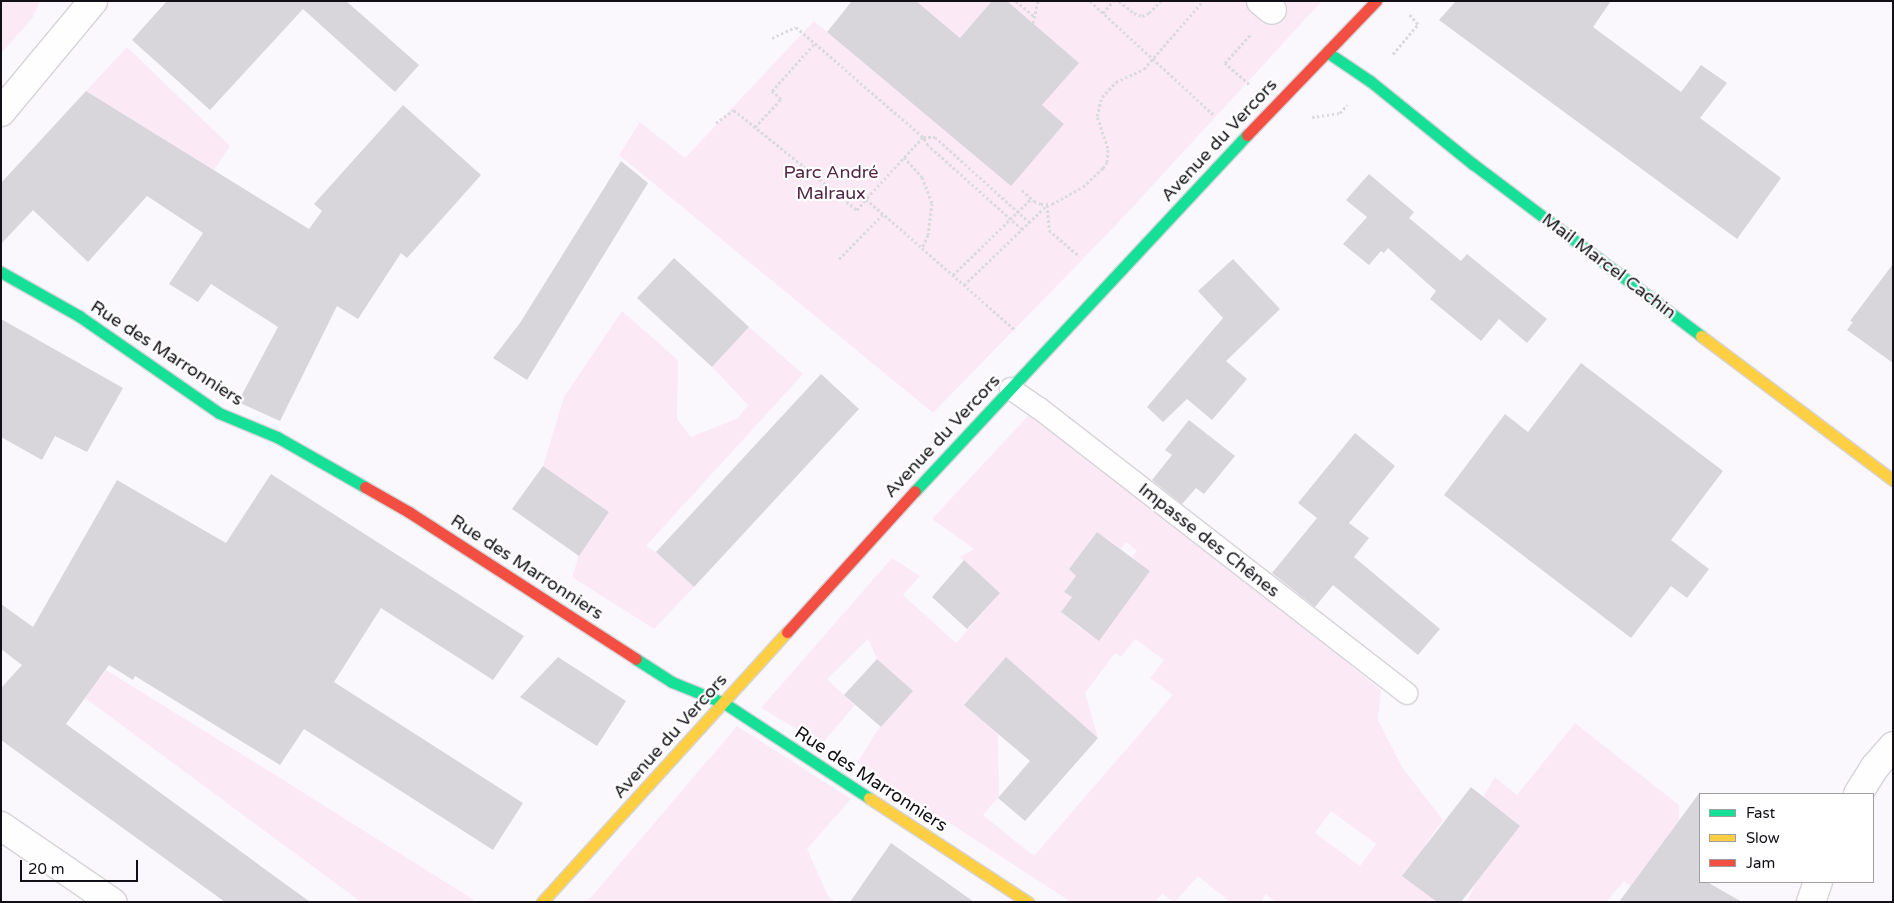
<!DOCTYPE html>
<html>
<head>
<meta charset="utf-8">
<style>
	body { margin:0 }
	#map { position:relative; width:1894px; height:903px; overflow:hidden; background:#faf8fd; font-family:"Varela Round",sans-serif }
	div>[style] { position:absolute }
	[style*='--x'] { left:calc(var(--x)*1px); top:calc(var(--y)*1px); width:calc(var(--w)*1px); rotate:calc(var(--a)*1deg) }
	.green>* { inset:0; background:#fbeaf6 }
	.building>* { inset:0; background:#d8d6da }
	.path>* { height:3px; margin-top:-1.5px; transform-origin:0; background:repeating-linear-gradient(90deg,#dbdbdd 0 2.5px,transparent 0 5px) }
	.roads { filter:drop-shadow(1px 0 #d5d4d9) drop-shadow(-1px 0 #d5d4d9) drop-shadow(0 1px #d5d4d9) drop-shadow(0 -1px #d5d4d9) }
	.lane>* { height:21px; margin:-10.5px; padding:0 10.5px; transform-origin:10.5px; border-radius:10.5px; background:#fefeff }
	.street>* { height:28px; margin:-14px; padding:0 14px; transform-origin:14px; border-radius:14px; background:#fefeff }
	.fast>* { height:11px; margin:-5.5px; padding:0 5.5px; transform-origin:5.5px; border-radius:5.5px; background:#16e098 }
	.slow>* { height:11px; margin:-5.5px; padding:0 5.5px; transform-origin:5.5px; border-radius:5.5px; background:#ffcf43 }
	.jam>* { height:11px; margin:-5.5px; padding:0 5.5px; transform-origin:5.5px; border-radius:5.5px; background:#f24e42 }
	span { translate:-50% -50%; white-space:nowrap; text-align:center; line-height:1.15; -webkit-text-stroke:4.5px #fff; paint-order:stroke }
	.street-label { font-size:18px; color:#121016 }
	.park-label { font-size:18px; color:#522445 }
	.frame { position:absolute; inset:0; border:2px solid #121016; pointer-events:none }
	.legend { position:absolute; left:1699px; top:793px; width:175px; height:90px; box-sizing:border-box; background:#fff; border:1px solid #a09fa2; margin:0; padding:6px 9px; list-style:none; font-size:15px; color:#121016 }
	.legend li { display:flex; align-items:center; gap:10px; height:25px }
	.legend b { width:25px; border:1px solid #a09fa2 }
	.scale { position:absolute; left:20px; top:860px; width:118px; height:22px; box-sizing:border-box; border:2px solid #121016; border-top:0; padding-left:6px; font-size:15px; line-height:18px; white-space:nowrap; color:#121016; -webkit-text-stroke:4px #fff; paint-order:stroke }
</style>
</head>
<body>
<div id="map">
	<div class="green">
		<div style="clip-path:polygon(1px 1px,40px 1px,33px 17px,1px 54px)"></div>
		<div style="clip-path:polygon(916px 1px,992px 1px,960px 38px)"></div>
		<div style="clip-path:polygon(1007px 1px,1322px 1px,1117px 224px,933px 413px,619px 155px,640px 122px,685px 158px,814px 21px,1011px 185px,1064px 124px,1042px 105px,1079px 63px)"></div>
		<div style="clip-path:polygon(127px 47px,230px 146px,214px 170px,86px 91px)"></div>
		<div style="clip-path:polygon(622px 311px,678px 360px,677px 419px,691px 437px,738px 418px,748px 405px,712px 367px,749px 327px,803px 374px,646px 546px,656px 552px,694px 587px,654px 629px,572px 577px,579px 556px,609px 512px,543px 466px,564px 397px)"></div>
		<div style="clip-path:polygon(evenodd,1029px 415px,1304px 627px,1381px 690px,1378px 720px,1402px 767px,1443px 820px,1425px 845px,1435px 853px,1434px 899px,1432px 902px,1275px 902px,1266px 894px,1261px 902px,1230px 902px,1198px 876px,1175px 902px,1162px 894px,1155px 902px,1071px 902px,857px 763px,877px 731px,912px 691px,877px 659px,868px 639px,827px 679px,855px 705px,822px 744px,761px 708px,892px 558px,920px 576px,903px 595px,956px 643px,1000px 593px,960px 557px,974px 549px,932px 519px,1029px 415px,1097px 532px,1121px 549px,1126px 542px,1137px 551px,1132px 557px,1150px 571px,1110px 625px,1094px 613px,1082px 629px,1061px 612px,1072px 597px,1064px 592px,1076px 576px,1069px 569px,1097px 532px,1029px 415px,1135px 639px,1164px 660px,1150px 678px,1173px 695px,1034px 856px,983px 815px,999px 797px,998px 734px,964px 705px,1006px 658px,1098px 738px,1085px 693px,1115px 653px,1121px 657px,1135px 639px,1029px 415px,1331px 811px,1376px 844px,1360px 866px,1315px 833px,1331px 811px)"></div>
		<div style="clip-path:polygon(106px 670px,277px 776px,477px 902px,361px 902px,85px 698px)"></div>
		<div style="clip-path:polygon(1575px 723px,1679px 805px,1679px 820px,1663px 843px,1700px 869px,1702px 882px,1694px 902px,1650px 902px,1624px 881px,1606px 902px,1467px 902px,1475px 884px,1520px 826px,1483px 797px,1495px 777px,1517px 795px)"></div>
		<div style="clip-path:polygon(737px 726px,851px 799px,807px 849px,828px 896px,837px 902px,587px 902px)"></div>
	</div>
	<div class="building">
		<div style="clip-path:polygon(167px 1px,346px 1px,419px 65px,395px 92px,303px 9px,210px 110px,132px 40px)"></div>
		<div style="clip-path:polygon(852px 1px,916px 1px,960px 38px,992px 1px,1007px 1px,1079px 63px,1042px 105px,1064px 124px,1011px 186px,827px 32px)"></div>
		<div style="clip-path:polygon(1456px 1px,1611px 1px,1593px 27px,1681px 92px,1701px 65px,1727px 83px,1700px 118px,1781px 178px,1737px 239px,1439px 20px)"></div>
		<div style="clip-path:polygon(86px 91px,309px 229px,322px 211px,314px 204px,403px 105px,481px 175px,407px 258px,401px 253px,358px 319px,337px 306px,280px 421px,238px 402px,278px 327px,211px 284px,198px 302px,169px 284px,203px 233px,147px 196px,88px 262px,33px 210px,1px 244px,1px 183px)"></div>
		<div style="clip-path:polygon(621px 161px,648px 183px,527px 380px,493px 358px,520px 323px)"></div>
		<div style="clip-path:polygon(1369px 174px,1414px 212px,1409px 218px,1461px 261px,1467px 254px,1547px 319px,1527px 343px,1499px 319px,1481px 341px,1430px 299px,1436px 291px,1388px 248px,1384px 253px,1381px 251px,1369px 265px,1343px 244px,1367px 217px,1346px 200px)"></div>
		<div style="clip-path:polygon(674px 258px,749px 327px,712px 367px,637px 298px)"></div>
		<div style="clip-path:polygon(1233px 259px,1280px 309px,1226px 361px,1247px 379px,1212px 420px,1187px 399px,1163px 422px,1147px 407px,1223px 318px,1198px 291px)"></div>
		<div style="clip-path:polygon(1893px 264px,1893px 363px,1847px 330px,1853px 322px,1850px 321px)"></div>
		<div style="clip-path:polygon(1px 319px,123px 388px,87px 452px,55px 436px,42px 460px,1px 437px)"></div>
		<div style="clip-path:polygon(1581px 363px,1723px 471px,1671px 540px,1709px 569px,1687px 598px,1671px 586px,1631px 638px,1444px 495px,1505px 414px,1528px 432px)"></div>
		<div style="clip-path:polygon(821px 374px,859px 409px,694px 587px,656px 552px)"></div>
		<div style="clip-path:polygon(1189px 420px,1235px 456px,1204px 494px,1196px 488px,1182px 504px,1152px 480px,1172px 455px,1165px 450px)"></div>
		<div style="clip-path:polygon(1355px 433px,1395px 466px,1349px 523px,1369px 538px,1354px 557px,1440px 629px,1418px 655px,1333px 585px,1315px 607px,1272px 573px,1317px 518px,1298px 503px)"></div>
		<div style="clip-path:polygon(543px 466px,609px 512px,579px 556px,512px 509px)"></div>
		<div style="clip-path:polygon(271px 474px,524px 636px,493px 680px,381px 608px,334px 682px,523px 803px,493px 850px,304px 729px,280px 765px,135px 676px,133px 680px,109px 665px,66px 724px,310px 902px,225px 902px,1px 740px,1px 688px,22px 665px,1px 649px,1px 604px,33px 627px,117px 480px,226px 543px)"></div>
		<div style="clip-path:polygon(1097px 532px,1150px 571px,1099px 641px,1061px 612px,1072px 597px,1064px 592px,1076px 576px,1069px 569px)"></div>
		<div style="clip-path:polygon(964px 560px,1000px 593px,967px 629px,932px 597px)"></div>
		<div style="clip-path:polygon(558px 657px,626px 701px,597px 746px,520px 697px)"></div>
		<div style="clip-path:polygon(1006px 657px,1098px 738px,1025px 821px,998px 798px,1030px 761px,964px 705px)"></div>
		<div style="clip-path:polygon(877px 659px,913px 691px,881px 727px,844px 695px)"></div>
		<div style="clip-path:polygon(1471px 787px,1520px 826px,1461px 902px,1437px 902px,1402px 876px)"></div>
		<div style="clip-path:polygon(1700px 792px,1700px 882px,1707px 882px,1742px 902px,1619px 902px)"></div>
		<div style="clip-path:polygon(891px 843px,974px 902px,850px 902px)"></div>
	</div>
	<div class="path">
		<div style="--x:1016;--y:1;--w:23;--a:40"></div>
		<div style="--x:1090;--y:1;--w:167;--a:42.6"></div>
		<div style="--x:1119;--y:1;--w:19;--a:39"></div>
		<div style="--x:1134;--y:13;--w:9;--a:21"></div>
		<div style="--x:1142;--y:16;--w:8;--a:-23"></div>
		<div style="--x:1149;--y:13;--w:17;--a:-45"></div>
		<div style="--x:1;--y:2;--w:1;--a:-45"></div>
		<div style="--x:1103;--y:13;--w:16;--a:-50"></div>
		<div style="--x:1033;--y:23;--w:23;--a:-77"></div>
		<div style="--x:772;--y:38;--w:26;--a:-25"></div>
		<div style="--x:796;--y:27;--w:168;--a:40.9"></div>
		<div style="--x:923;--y:137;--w:84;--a:132.6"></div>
		<div style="--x:1393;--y:54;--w:39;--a:-50"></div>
		<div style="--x:1418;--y:24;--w:13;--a:-132"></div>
		<div style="--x:1249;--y:84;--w:32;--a:-139"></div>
		<div style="--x:1225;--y:63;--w:38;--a:-48"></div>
		<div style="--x:1312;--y:117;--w:28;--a:-8"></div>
		<div style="--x:1340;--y:113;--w:11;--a:-49"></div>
		<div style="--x:716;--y:123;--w:22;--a:-36"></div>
		<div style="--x:734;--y:110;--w:159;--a:39.1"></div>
		<div style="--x:857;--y:210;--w:14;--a:-51"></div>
		<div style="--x:866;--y:199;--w:74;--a:41.2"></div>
		<div style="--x:755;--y:127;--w:38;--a:-47"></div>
		<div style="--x:781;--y:99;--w:12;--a:-138"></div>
		<div style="--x:772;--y:91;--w:64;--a:-48.1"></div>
		<div style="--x:904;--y:157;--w:27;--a:48"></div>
		<div style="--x:922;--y:177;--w:28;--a:69"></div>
		<div style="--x:932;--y:203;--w:32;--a:97"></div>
		<div style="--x:928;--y:235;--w:14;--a:115"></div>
		<div style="--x:922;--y:248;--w:125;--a:41.4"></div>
		<div style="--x:1022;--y:190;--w:16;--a:43"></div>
		<div style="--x:1034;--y:201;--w:8;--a:23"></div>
		<div style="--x:1041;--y:204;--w:11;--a:0"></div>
		<div style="--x:1052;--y:204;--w:35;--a:-29"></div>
		<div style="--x:1083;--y:187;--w:28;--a:-44"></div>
		<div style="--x:1103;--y:168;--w:7;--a:-56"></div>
		<div style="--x:1107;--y:162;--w:14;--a:-86"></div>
		<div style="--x:1108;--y:148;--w:34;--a:-109"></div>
		<div style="--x:1097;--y:116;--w:20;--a:-75"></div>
		<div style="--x:1102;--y:97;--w:21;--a:-47"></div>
		<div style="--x:1116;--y:82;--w:31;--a:-25"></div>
		<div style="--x:1144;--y:69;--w:90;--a:-49.1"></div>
		<div style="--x:1047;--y:205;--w:25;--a:85"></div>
		<div style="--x:1049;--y:230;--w:40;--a:41"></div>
		<div style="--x:1022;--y:229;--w:126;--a:-138.2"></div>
		<div style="--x:928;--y:145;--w:9;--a:-122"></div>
		<div style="--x:923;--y:137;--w:12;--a:0"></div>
		<div style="--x:935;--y:137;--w:127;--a:42.1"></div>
		<div style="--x:839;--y:259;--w:63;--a:-45.6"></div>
		<div style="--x:953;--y:275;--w:109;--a:-44.3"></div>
		<div style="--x:964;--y:285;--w:115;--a:-43.9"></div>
	</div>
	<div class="roads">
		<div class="lane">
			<div style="--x:1010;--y:388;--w:35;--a:35"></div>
			<div style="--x:1039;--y:408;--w:465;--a:37.8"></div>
		</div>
		<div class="street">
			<div style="--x:1261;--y:1;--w:14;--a:39"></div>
			<div style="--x:1;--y:112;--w:144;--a:-50.3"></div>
			<div style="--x:1858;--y:794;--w:32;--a:-58"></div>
			<div style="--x:1875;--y:767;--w:28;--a:-49"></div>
			<div style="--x:1;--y:826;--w:135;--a:34.4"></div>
			<div style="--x:1811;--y:902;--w:21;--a:-71"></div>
		</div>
		<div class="fast">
			<div style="--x:1327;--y:52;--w:52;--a:34"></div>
			<div style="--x:1370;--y:81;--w:132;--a:38.9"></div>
			<div style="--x:1473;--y:164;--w:286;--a:37"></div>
			<div style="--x:1;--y:272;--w:90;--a:29.4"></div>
			<div style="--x:79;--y:316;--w:170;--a:34.7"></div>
			<div style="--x:219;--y:413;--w:63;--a:22.5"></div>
			<div style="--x:277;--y:437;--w:101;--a:29.6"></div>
			<div style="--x:915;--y:491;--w:487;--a:-47"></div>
			<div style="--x:636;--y:659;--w:43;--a:32.6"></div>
			<div style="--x:672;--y:682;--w:56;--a:22"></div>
			<div style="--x:724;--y:703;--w:173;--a:33.2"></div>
		</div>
		<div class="slow">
			<div style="--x:1701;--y:336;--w:240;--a:36.9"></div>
			<div style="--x:869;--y:798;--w:190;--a:33.2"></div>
			<div style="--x:542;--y:902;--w:365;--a:-47.8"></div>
		</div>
		<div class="jam">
			<div style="--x:1247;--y:135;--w:186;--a:-46.1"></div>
			<div style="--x:365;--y:487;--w:51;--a:29.6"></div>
			<div style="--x:409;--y:512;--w:270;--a:32.9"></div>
			<div style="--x:787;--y:632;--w:190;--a:-47.8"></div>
		</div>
	</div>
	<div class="street-label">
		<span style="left:1219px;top:140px;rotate:-47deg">Avenue du Vercors</span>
		<span style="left:1609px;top:266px;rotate:37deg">Mail Marcel Cachin</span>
		<span style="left:167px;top:353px;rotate:33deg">Rue des Marronniers</span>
		<span style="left:942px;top:436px;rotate:-47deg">Avenue du Vercors</span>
		<span style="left:1209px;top:540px;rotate:38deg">Impasse des Chênes</span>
		<span style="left:527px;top:567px;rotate:33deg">Rue des Marronniers</span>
		<span style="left:670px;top:736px;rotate:-48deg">Avenue du Vercors</span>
		<span style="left:871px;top:779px;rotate:33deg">Rue des Marronniers</span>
	</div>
	<div class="park-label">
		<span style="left:831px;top:183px">Parc André<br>Malraux</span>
	</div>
	<div class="frame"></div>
	<ul class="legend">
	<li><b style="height:6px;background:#16e098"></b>Fast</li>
	<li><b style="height:6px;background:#ffcf43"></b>Slow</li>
	<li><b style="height:6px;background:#f24e42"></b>Jam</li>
	</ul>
	<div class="scale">20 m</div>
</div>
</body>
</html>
